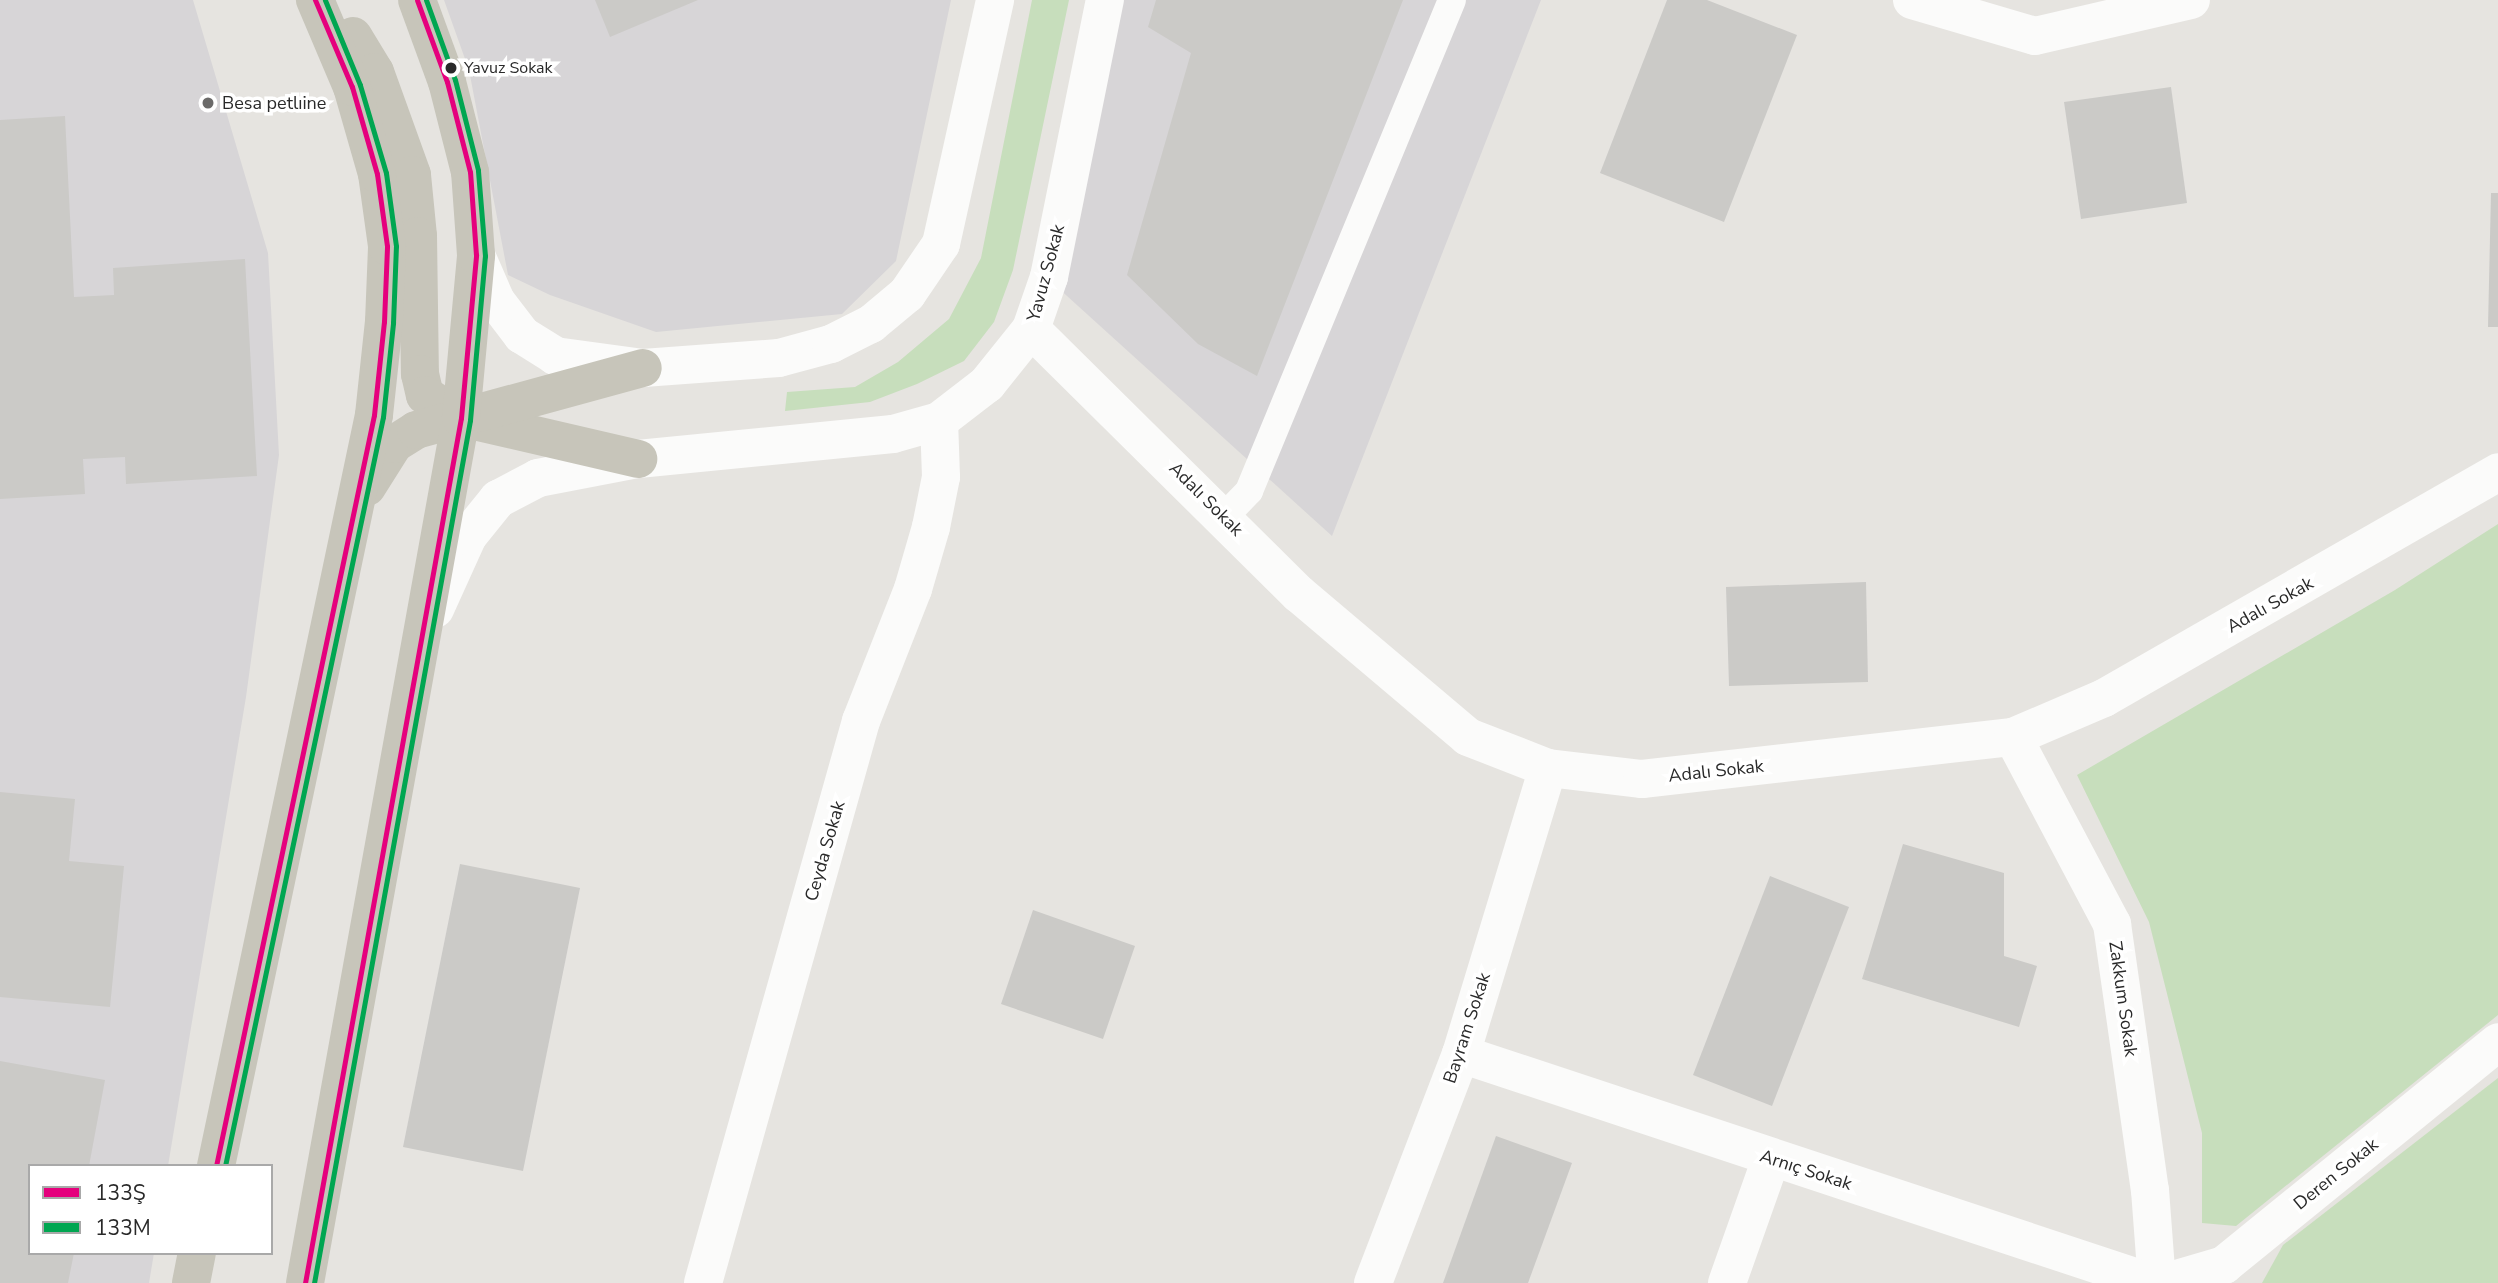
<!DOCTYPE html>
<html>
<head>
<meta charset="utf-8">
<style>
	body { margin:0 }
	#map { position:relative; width:2498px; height:1283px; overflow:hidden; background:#e6e4e0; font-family:"Nunito Sans",sans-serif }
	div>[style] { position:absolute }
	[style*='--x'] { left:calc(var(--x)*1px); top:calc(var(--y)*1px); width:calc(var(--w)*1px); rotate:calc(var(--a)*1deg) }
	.industrial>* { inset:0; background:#d7d5d7 }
	.green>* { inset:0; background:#c7debc }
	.building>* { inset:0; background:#cbcac7 }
	.service>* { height:28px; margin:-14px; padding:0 14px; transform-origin:14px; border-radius:14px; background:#fbfbfa }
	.minor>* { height:38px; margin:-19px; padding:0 19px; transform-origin:19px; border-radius:19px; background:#fbfbfa }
	.secondary>* { height:38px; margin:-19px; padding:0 19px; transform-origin:19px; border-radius:19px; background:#fbfbfa }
	.primary>* { height:38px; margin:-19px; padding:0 19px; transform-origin:19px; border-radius:19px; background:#c7c5ba }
	.bus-1>* { height:5px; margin:-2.5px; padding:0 2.5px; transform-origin:2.5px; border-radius:2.5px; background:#e5007d }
	.bus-2>* { height:5px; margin:-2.5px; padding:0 2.5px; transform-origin:2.5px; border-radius:2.5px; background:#00a651 }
	.dots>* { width:19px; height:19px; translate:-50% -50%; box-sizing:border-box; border:4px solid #fff; border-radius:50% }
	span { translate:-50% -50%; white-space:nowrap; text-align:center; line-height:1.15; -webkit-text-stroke:7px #fff; paint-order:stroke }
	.bus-label { font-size:16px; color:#292929 }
	.left { translate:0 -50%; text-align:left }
	.poi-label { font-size:18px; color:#292929 }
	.street-label { font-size:18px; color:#292929 }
	.legend { position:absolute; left:28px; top:1164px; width:245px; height:91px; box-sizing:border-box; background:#fff; border:2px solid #a9a9a9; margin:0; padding:9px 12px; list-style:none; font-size:21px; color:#292929 }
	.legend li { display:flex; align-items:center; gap:14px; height:35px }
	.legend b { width:35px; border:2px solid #a9a9a9 }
</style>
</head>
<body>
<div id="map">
	<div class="industrial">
		<div style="clip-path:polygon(0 0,193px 0,268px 253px,279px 455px,246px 697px,168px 1166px,30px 1166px,30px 1253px,154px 1253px,149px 1283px,0 1283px)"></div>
		<div style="clip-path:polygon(444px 0,951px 0,896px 261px,842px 314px,656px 332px,550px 295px,508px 275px,469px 70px)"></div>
		<div style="clip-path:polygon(1118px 0,1541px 0,1332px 536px,1056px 286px)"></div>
	</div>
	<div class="green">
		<div style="clip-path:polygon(1032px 0,1069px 0,1013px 270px,994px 322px,964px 361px,917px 384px,870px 402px,785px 411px,787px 392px,855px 387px,898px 362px,949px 319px,981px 258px)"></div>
		<div style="clip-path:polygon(2498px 524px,2498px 1015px,2236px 1226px,2202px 1223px,2202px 1133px,2149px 922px,2077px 775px,2395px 590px)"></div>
		<div style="clip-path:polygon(2498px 1078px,2498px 1283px,2262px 1283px,2283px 1245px)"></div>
	</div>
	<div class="building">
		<div style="clip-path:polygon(595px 0,698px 0,610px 37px)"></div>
		<div style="clip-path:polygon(1156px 0,1403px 0,1257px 376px,1198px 344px,1127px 275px,1191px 53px,1148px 27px)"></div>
		<div style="clip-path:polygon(1667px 0,1707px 0,1797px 35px,1724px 222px,1600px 173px)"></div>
		<div style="clip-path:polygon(2171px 87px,2187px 203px,2081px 219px,2064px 102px)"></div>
		<div style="clip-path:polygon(65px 116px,74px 297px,114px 295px,113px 268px,245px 259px,257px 476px,126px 484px,125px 457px,83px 459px,85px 494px,0 499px,0 120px)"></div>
		<div style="clip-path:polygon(2491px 193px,2498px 193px,2498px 327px,2488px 327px)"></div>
		<div style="clip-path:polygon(1866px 582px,1868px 682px,1729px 686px,1726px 587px)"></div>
		<div style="clip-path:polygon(0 792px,75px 799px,69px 861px,124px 866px,110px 1007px,0 997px)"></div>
		<div style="clip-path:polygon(1903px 844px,2004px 873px,2004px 956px,2037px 966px,2019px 1027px,1862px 979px)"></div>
		<div style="clip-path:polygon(460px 864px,580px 888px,523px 1171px,403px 1147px)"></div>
		<div style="clip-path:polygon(1770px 876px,1849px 907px,1772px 1106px,1693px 1075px)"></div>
		<div style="clip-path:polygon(1033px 910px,1135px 946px,1103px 1039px,1001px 1004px)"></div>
		<div style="clip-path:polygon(0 1061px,105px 1080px,89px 1166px,30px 1166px,30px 1253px,74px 1253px,68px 1283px,0 1283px)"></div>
		<div style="clip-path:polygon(1496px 1136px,1572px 1163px,1528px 1283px,1443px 1283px)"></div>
	</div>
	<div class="service">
		<div style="--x:1224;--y:517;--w:36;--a:-46"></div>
		<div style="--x:1249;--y:491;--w:531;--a:-67.54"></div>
	</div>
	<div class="minor">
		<div style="--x:1912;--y:0;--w:128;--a:16.3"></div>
		<div style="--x:2035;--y:36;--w:160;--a:-13"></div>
		<div style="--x:1031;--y:329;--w:377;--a:44.7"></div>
		<div style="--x:1299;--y:594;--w:221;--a:40.2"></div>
		<div style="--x:1468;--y:737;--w:86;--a:21.2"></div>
		<div style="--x:1548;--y:768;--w:95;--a:6.7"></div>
		<div style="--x:1642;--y:779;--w:373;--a:-6.5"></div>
		<div style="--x:2013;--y:737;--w:99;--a:-23.2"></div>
		<div style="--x:2104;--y:698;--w:454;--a:-29.8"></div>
		<div style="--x:2013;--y:737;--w:212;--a:62.1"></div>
		<div style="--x:2112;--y:924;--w:269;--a:81.9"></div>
		<div style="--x:2150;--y:1190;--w:93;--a:85.7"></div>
		<div style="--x:1461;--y:1054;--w:729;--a:18.31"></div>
		<div style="--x:703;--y:1283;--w:584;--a:-74.3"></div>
		<div style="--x:861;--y:721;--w:142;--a:-68.5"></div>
		<div style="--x:913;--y:589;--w:65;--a:-73.8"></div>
		<div style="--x:931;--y:527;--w:51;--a:-78.7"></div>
		<div style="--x:941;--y:477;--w:56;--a:-92"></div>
		<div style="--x:1373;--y:1283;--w:245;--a:-69"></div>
		<div style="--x:1461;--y:1054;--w:299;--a:-73.1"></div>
		<div style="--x:1727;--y:1283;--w:132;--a:-70.5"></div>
		<div style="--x:2163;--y:1283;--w:64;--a:-16.4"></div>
		<div style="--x:2224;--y:1265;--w:353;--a:-39.1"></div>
	</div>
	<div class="secondary">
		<div style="--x:476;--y:255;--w:50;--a:66.5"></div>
		<div style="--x:496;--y:301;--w:43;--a:52.6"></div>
		<div style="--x:522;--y:335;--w:39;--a:32"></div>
		<div style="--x:555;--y:356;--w:89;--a:7.8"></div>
		<div style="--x:643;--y:368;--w:136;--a:-4.2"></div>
		<div style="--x:779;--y:358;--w:54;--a:-15.1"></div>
		<div style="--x:831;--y:344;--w:45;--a:-26.6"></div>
		<div style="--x:871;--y:324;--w:47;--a:-39.8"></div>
		<div style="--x:907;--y:294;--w:60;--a:-55.8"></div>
		<div style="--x:941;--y:244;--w:250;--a:-77.5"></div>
		<div style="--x:435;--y:609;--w:80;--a:-65.7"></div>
		<div style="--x:468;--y:536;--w:48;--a:-51"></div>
		<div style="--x:498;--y:499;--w:45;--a:-27.7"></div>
		<div style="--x:538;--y:478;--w:102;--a:-10.8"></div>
		<div style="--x:638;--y:459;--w:256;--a:-5.6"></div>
		<div style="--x:893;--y:434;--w:48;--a:-15.8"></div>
		<div style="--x:939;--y:421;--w:61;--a:-37.6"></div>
		<div style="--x:987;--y:384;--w:70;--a:-51.3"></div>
		<div style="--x:1031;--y:329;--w:55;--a:-70.9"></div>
		<div style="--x:1049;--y:277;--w:283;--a:-78.6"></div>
	</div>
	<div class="primary">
		<div style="--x:353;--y:36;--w:42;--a:58.6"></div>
		<div style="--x:375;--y:72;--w:109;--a:70.2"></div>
		<div style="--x:412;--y:175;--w:61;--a:84.4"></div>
		<div style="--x:418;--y:236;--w:138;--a:89.2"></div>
		<div style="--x:420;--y:374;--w:22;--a:77"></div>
		<div style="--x:425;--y:395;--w:43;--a:32.6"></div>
		<div style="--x:461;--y:418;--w:182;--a:13"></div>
		<div style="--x:367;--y:487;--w:51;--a:-57.9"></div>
		<div style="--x:394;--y:444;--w:26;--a:-32"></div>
		<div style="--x:416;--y:430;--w:235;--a:-15.3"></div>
		<div style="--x:216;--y:1166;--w:767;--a:-78.12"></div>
		<div style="--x:374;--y:415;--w:94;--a:-83.9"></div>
		<div style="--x:384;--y:322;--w:76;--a:-87.7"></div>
		<div style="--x:387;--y:246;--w:73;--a:-97.9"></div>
		<div style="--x:377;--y:174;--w:91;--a:-106"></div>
		<div style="--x:352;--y:87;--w:95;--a:-113"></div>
		<div style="--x:191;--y:1283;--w:31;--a:-79"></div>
		<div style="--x:305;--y:1283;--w:879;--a:-79.78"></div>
		<div style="--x:461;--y:418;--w:164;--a:-84.7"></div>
		<div style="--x:476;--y:255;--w:83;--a:-94.1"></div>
		<div style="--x:470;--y:172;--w:93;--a:-104.3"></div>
		<div style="--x:447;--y:82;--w:87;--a:-110.1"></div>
	</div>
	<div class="bus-1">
		<div style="--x:216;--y:1166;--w:767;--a:-78.12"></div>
		<div style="--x:374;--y:415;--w:94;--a:-83.9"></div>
		<div style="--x:384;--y:322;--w:76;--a:-87.7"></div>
		<div style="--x:387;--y:246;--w:73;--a:-97.9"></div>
		<div style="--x:377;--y:174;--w:91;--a:-106"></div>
		<div style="--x:352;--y:87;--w:95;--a:-113"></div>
		<div style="--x:305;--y:1283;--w:879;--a:-79.78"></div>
		<div style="--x:461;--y:418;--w:164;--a:-84.7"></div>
		<div style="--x:476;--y:255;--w:83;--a:-94.1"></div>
		<div style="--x:470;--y:172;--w:93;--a:-104.3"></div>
		<div style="--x:447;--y:82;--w:87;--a:-110.1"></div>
	</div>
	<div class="bus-2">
		<div style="--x:225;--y:1166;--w:765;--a:-78.09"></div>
		<div style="--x:383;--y:417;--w:95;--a:-83.9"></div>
		<div style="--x:393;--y:323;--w:77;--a:-87.8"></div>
		<div style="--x:396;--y:246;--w:74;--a:-97.8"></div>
		<div style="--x:386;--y:173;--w:92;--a:-106.5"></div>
		<div style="--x:360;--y:85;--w:92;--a:-112.4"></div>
		<div style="--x:314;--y:1283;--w:877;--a:-79.75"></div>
		<div style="--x:470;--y:420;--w:165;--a:-84.8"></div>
		<div style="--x:485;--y:256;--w:86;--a:-94.7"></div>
		<div style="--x:478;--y:170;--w:93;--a:-104.3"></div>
		<div style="--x:455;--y:80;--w:85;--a:-109.9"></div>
	</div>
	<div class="dots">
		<div style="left:451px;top:68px;background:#292929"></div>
		<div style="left:208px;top:103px;background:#6b6a69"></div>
	</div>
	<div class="bus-label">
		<span class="left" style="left:464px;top:68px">Yavuz Sokak</span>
	</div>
	<div class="poi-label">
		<span class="left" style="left:222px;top:103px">Besa petlıine</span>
	</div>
	<div class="street-label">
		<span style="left:1046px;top:273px;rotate:-75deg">Yavuz Sokak</span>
		<span style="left:1206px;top:499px;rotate:45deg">Adalı Sokak</span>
		<span style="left:2270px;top:605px;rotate:-29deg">Adalı Sokak</span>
		<span style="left:1716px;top:771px;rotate:-6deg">Adalı Sokak</span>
		<span style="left:825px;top:851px;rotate:-74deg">Ceyda Sokak</span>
		<span style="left:2123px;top:999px;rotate:82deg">Zakkum Sokak</span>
		<span style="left:1467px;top:1028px;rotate:-72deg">Bayram Sokak</span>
		<span style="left:1806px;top:1170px;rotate:18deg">Arnıç Sokak</span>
		<span style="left:2336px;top:1174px;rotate:-39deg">Deren Sokak</span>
	</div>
	<ul class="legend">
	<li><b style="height:9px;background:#e5007d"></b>133Ş</li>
	<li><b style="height:9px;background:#00a651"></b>133M</li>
	</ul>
</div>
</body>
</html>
